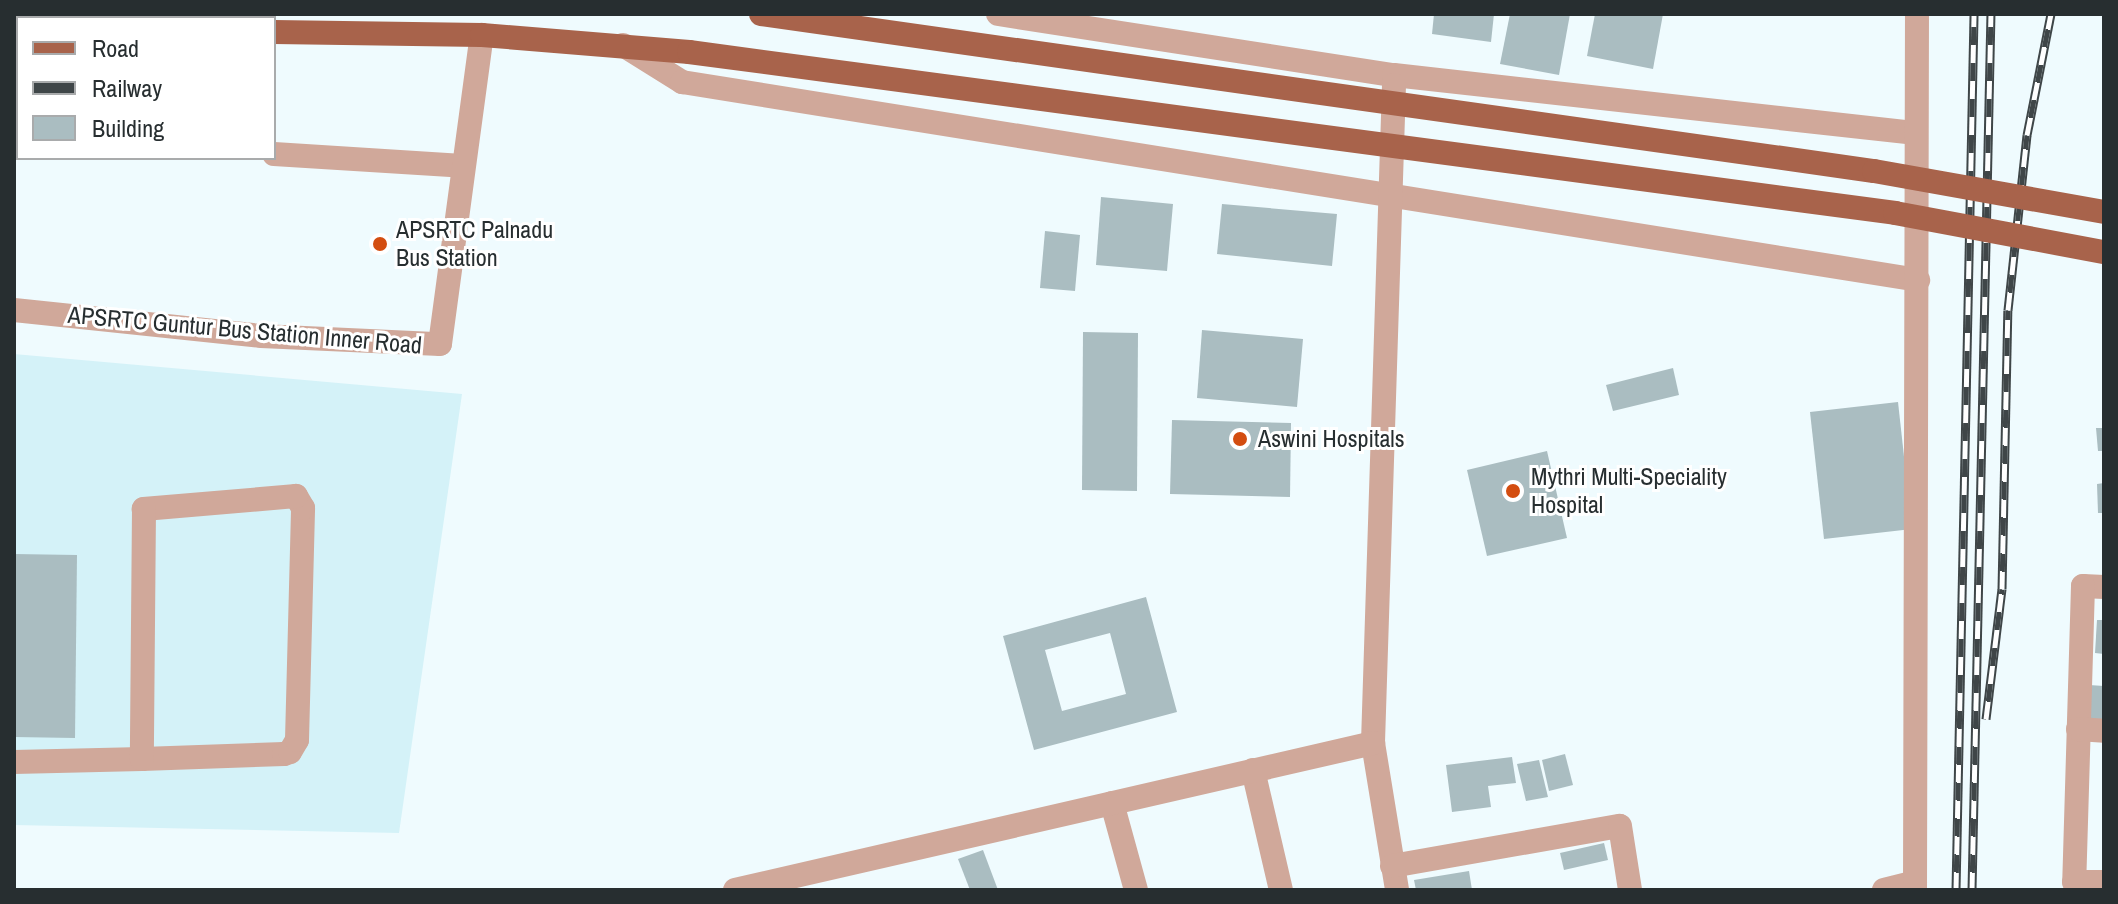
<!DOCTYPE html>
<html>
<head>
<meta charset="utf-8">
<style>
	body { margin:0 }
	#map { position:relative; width:2118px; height:904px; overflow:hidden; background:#effbfe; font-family:"Archivo Narrow",sans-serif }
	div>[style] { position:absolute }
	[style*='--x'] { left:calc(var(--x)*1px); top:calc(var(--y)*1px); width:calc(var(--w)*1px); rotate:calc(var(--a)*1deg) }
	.built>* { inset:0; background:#d4f2f8 }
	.building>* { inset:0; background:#aabdc1 }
	.minor>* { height:24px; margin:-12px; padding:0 12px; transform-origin:12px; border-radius:12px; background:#d0a89a }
	.major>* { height:24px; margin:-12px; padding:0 12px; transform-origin:12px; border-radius:12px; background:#a8634b }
	.rail>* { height:9px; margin-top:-4.5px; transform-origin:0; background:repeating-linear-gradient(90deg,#fff 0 18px,#3f4648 0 36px); box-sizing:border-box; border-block:2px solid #3f4648 }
	.major-bridge>* { height:24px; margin:-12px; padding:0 12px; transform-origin:12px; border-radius:12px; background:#a8634b }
	.dots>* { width:22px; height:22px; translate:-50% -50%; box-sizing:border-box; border:4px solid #fff; border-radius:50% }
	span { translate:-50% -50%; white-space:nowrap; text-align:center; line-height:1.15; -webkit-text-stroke:6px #fff; paint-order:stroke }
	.poi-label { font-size:24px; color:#272e30 }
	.left { translate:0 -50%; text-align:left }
	.street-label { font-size:24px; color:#272e30 }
	.frame { position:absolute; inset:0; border:16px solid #272e30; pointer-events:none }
	.legend { position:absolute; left:16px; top:16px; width:260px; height:144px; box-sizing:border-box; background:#fff; border:2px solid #a9abac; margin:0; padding:10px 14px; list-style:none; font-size:24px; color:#272e30 }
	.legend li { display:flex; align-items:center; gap:16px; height:40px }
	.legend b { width:40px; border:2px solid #a9abac }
</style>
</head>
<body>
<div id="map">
	<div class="built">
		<div style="clip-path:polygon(14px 354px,462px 394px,399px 833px,14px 825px)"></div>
	</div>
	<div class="building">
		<div style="clip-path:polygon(1434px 14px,1494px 14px,1491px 42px,1432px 34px)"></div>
		<div style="clip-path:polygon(1510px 14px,1570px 14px,1559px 75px,1500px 64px)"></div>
		<div style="clip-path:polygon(1595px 14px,1663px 14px,1653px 69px,1587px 56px)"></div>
		<div style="clip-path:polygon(1101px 197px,1173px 204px,1167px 271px,1096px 265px)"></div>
		<div style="clip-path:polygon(1222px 204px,1337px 214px,1332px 266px,1217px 254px)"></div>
		<div style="clip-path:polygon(1045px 231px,1080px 235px,1075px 291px,1040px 288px)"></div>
		<div style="clip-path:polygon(1202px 330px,1303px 339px,1297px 407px,1197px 398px)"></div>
		<div style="clip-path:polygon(1083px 332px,1138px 333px,1137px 491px,1082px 490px)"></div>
		<div style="clip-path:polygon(1673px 368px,1679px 395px,1613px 411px,1606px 385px)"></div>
		<div style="clip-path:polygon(1898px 402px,1912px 529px,1824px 539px,1810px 412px)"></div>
		<div style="clip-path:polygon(1172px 420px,1291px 423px,1290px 497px,1170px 494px)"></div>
		<div style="clip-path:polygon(2096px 428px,2104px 428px,2104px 451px,2098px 451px)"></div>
		<div style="clip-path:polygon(1547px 451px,1567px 538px,1487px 556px,1467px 470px)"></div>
		<div style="clip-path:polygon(2104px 483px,2104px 513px,2098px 513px,2097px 484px)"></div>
		<div style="clip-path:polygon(14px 554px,77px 555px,75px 738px,14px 737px)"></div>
		<div style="clip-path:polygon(evenodd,1146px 597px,1177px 712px,1034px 750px,1003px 636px,1146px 597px,1110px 633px,1126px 694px,1062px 711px,1045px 650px,1110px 633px)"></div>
		<div style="clip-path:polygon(2097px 620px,2104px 620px,2104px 654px,2095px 653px)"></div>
		<div style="clip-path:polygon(2089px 685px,2104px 686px,2104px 720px,2087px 719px)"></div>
		<div style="clip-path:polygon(1565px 754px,1573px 785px,1549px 791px,1542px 760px)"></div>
		<div style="clip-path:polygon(1512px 757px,1516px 783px,1488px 786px,1491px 807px,1452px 812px,1446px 765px)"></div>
		<div style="clip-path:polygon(1539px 760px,1548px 797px,1526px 801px,1517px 764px)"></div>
		<div style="clip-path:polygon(1604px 843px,1608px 860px,1564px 870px,1560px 853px)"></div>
		<div style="clip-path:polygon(983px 850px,998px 890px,970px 890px,958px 859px)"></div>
		<div style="clip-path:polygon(1469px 871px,1472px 890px,1416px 890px,1414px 880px)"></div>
	</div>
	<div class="minor">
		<div style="--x:998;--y:14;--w:401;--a:8.8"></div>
		<div style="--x:1394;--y:75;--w:523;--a:6.36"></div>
		<div style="--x:102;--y:18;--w:4;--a:-90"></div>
		<div style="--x:623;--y:45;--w:70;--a:32.1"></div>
		<div style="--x:682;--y:82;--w:1252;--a:9.1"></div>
		<div style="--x:1394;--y:85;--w:658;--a:91.83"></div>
		<div style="--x:1373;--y:743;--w:149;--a:80.7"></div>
		<div style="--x:274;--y:154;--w:189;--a:3.6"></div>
		<div style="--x:14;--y:310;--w:248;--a:6"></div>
		<div style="--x:261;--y:336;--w:179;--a:2.6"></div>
		<div style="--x:440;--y:344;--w:312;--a:-82.3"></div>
		<div style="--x:2104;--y:587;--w:21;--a:-177"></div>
		<div style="--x:2083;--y:586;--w:296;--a:91.7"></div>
		<div style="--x:2074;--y:882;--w:30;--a:0"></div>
		<div style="--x:2078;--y:729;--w:26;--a:4"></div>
		<div style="--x:14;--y:762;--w:128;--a:-1.3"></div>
		<div style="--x:142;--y:759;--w:142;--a:-2"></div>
		<div style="--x:284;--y:754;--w:6;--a:-18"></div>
		<div style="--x:290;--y:752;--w:14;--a:-60"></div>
		<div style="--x:297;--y:740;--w:232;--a:-88.5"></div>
		<div style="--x:303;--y:508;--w:14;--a:-120"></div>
		<div style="--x:296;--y:496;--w:153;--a:175.1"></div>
		<div style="--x:144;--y:509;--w:250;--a:90.5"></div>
		<div style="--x:1253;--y:770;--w:123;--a:76.9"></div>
		<div style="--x:1112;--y:803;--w:90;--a:74.6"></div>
		<div style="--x:1392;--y:866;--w:231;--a:-10"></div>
		<div style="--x:1620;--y:826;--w:65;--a:81.1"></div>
		<div style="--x:735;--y:890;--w:655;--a:-12.97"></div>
		<div style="--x:1884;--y:890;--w:32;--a:-14"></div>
		<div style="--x:1915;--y:890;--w:876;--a:-89.87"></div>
	</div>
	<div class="major">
		<div style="--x:14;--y:24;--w:4;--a:0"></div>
		<div style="--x:274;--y:32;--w:208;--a:0.8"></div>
		<div style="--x:482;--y:35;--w:208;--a:4.7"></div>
	</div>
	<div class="rail">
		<div style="--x:1986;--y:719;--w:131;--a:-83"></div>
		<div style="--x:2002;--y:589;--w:279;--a:-88.8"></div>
		<div style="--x:2008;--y:310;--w:176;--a:-83.8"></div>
		<div style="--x:2027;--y:135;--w:123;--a:-78.8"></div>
		<div style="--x:1956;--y:890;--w:876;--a:-88.82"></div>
		<div style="--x:1972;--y:890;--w:876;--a:-88.76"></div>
	</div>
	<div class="major-bridge">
		<div style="--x:761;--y:14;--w:1124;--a:8.03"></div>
		<div style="--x:1874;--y:171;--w:234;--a:10.1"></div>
		<div style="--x:689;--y:52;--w:1217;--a:7.6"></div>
		<div style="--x:1895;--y:213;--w:213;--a:10.6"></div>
	</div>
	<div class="dots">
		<div style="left:380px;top:244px;background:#d34d10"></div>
		<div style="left:1240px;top:439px;background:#d34d10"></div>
		<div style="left:1513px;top:491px;background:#d34d10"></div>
	</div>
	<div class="poi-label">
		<span class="left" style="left:396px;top:244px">APSRTC Palnadu<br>Bus Station</span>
		<span class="left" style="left:1258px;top:439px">Aswini Hospitals</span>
		<span class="left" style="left:1531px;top:491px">Mythri Multi-Speciality<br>Hospital</span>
	</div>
	<div class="street-label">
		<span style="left:245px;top:330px;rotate:5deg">APSRTC Guntur Bus Station Inner Road</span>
	</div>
	<div class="frame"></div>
	<ul class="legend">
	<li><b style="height:10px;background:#a8634b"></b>Road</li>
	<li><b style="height:10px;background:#3f4648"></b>Railway</li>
	<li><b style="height:22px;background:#aabdc1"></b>Building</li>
	</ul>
</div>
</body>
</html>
